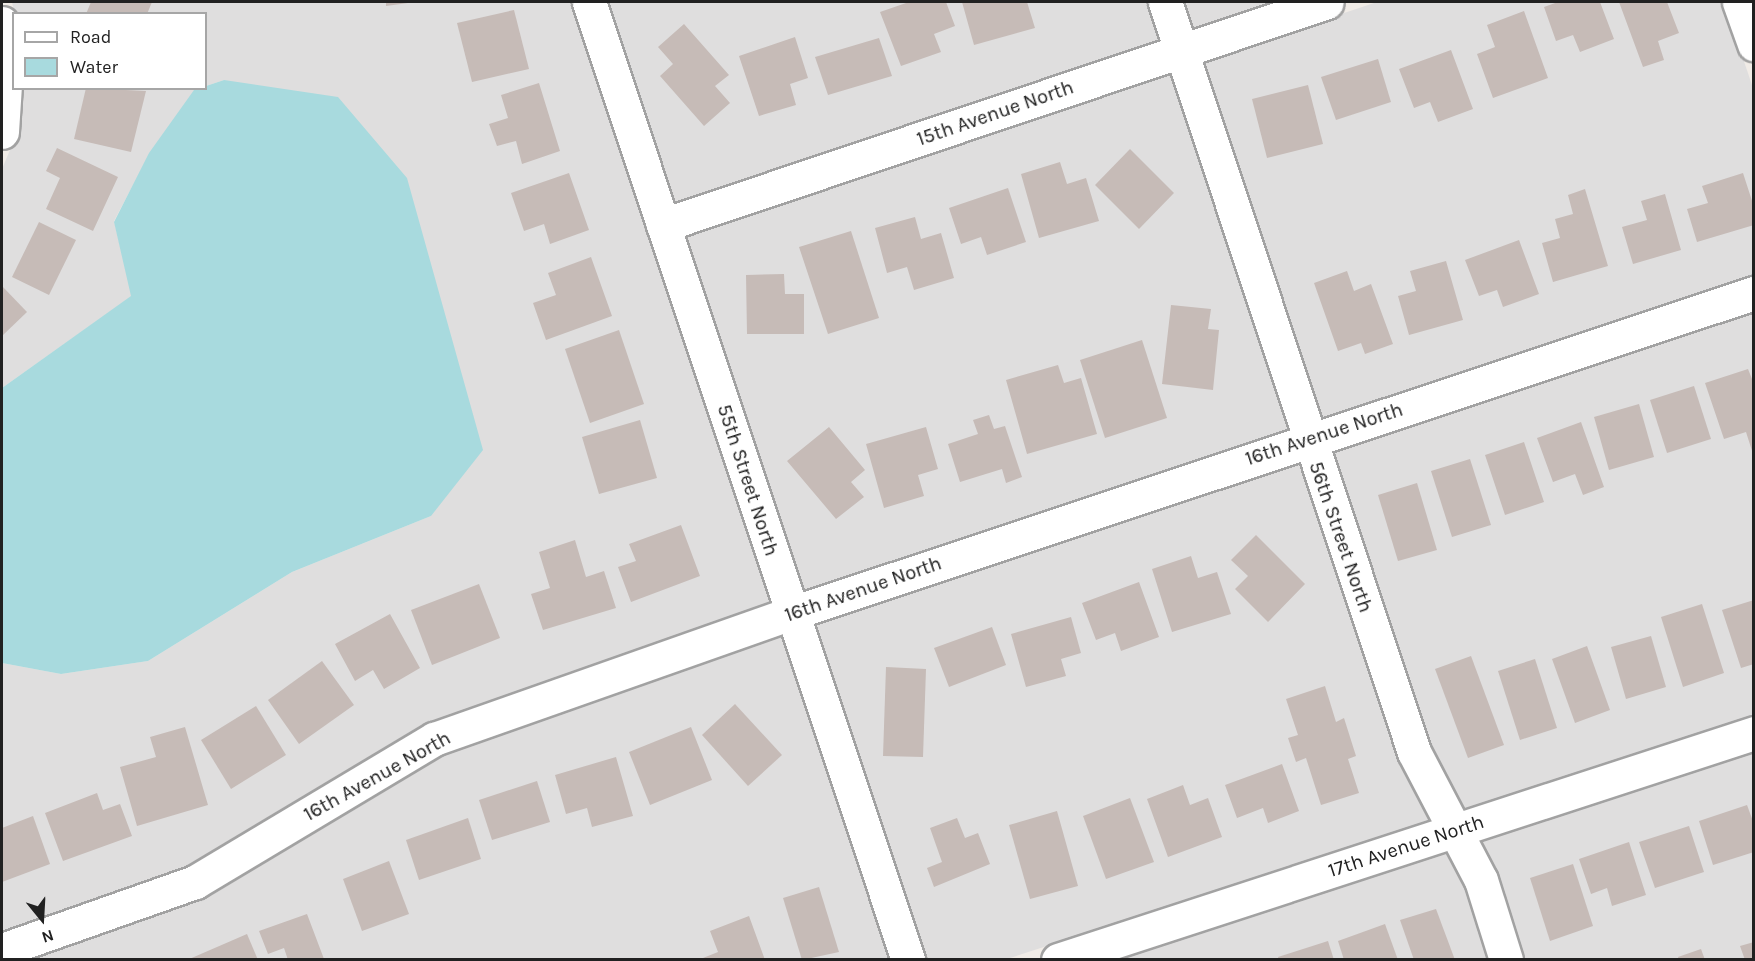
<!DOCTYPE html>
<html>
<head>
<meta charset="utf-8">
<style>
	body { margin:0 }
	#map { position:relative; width:1755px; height:961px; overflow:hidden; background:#f1ece7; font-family:Karla,sans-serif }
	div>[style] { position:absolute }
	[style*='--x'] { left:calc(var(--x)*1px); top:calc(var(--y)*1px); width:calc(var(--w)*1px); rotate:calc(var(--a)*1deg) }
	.residential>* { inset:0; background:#dfdede }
	.water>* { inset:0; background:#a8dade }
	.building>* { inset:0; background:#c6bbb7 }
	.roads { filter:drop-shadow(2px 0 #a2a2a2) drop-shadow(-2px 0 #a2a2a2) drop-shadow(0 2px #a2a2a2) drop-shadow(0 -2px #a2a2a2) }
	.minor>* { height:33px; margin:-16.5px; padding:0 16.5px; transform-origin:16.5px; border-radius:16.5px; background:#fff }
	span { translate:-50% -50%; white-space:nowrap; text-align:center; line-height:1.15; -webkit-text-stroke:4.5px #fff; paint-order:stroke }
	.street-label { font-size:20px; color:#212121 }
	.frame { position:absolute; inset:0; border:3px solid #212121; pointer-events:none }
	.legend { position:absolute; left:12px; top:12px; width:195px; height:78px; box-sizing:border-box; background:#fff; border:2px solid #a6a6a6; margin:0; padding:8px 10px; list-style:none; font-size:18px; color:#212121 }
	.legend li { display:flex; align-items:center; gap:12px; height:30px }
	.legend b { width:30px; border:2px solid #a6a6a6 }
	.north { position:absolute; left:12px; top:889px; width:60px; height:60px; -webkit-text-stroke:4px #fff; paint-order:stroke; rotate:162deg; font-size:16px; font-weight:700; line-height:24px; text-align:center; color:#212121 }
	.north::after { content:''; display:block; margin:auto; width:21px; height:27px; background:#212121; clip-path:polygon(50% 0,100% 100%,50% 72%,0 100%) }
</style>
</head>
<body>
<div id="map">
	<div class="residential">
		<div style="clip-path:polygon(12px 2px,574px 2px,774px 602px,188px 867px,2px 934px,2px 663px,61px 674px,148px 661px,292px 572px,431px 516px,224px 80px,206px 86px,206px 14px,14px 13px)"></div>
		<div style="clip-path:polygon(603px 2px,1150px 2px,1163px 39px,672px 205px)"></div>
		<div style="clip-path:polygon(1179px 2px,1277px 2px,1189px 31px)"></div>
		<div style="clip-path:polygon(1377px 2px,1724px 2px,1753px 88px,1753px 277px,1317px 420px,1200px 61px)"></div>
		<div style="clip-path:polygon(1173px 69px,1290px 429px,801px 593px,681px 235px)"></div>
		<div style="clip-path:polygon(18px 89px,199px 89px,150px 153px,114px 221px,132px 296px,2px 388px,2px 169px,15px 138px)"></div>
		<div style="clip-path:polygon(1753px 310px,1753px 716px,1463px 811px,1427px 746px,1327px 450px)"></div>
		<div style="clip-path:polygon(1300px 459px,1435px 820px,1007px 959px,923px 959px,811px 623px)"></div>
		<div style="clip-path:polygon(784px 632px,893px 960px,23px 960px,440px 754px)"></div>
		<div style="clip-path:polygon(1753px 749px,1753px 959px,1521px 959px,1477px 839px)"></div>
		<div style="clip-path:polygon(1450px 848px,1468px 886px,1492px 960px,1109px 960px)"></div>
	</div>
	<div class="water">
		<div style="clip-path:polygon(224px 80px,338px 97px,407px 178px,483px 450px,431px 516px,292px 572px,148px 661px,61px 674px,2px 663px,2px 388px,131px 296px,114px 222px,149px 153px,194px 90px)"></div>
	</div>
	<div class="building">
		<div style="clip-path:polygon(91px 2px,152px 2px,147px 14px,86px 14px)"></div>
		<div style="clip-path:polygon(386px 2px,408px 2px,408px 3px,386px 6px)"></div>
		<div style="clip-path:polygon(909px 2px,946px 2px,955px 26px,934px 34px,941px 52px,901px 66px,880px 12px)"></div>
		<div style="clip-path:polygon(962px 2px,1027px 2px,1035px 28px,974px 45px)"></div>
		<div style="clip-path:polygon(1558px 2px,1600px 2px,1614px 39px,1580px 52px,1573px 35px,1556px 41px,1544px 7px)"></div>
		<div style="clip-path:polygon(1619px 2px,1667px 2px,1679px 33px,1658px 41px,1664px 60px,1643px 67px)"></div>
		<div style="clip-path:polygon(514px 10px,529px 69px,472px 82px,457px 23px)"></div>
		<div style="clip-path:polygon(1524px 11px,1548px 78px,1493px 98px,1477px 54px,1495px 47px,1487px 25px)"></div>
		<div style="clip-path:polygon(684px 24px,729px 75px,715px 86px,730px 103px,704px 126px,660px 76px,673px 64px,658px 47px)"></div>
		<div style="clip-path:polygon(795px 37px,808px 78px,790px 84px,796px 105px,759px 116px,739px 56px)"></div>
		<div style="clip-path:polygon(879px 38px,892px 76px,828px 95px,815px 57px)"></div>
		<div style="clip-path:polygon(1451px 50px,1473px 109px,1438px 122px,1430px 102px,1414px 108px,1399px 69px)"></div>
		<div style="clip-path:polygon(1378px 59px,1391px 102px,1336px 120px,1321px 77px)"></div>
		<div style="clip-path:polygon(539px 83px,560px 151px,522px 164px,516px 141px,497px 146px,489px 124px,508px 118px,501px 95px)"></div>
		<div style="clip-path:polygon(1308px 85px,1323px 144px,1267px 158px,1252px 99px)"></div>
		<div style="clip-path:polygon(86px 88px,146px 91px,131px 152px,74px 139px)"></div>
		<div style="clip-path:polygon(57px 148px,118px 177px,93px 231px,46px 209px,60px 178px,46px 171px)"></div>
		<div style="clip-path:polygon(1130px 149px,1174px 193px,1139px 229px,1095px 185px)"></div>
		<div style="clip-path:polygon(1060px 162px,1067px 184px,1086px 178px,1099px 221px,1039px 238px,1021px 174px)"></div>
		<div style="clip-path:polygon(569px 173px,589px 230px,550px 244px,544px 224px,524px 231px,511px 193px)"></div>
		<div style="clip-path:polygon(1743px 173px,1754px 207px,1754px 225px,1697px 242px,1687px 209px,1708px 203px,1702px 186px)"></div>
		<div style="clip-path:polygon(1008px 188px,1026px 242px,987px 255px,981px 237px,961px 244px,949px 208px)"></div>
		<div style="clip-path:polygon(1585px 189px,1608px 266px,1553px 282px,1542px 243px,1560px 238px,1555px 219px,1573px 214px,1568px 195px)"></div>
		<div style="clip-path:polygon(1665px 194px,1681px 250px,1633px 264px,1622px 227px,1647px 220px,1641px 201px)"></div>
		<div style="clip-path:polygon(915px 217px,921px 239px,941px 233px,954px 278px,914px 290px,907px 267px,887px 273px,875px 228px)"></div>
		<div style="clip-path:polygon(39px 222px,76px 240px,49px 295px,12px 277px)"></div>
		<div style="clip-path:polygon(851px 231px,879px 318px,828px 334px,799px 247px)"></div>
		<div style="clip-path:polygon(1519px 240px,1539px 294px,1503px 307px,1497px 290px,1479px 296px,1465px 260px)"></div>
		<div style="clip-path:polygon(591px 257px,612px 316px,546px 340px,533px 303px,556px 295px,548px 273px)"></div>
		<div style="clip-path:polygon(1446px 261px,1463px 320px,1409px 335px,1398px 296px,1416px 291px,1410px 271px)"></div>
		<div style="clip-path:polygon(1347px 271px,1354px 291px,1371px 284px,1393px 344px,1365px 354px,1361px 343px,1338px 351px,1314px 283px)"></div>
		<div style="clip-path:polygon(784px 274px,785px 294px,804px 294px,804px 334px,747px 334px,746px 275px)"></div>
		<div style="clip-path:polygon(2px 286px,27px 312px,2px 336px)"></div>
		<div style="clip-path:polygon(1171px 305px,1211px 309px,1208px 329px,1219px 330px,1213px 390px,1162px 384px)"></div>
		<div style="clip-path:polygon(619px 330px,644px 404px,590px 423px,565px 349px)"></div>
		<div style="clip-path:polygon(1142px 340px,1167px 418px,1105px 438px,1080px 360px)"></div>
		<div style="clip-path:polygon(1058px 365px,1064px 383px,1081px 378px,1097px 434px,1027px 454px,1006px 380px)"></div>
		<div style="clip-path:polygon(1748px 369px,1754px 384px,1753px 454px,1746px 432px,1724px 439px,1705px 383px)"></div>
		<div style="clip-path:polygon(1694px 386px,1711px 439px,1667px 453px,1650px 400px)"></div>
		<div style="clip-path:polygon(1639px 404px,1654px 457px,1609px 470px,1594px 417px)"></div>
		<div style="clip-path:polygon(989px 415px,994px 429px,1005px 426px,1022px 477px,1006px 483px,1002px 469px,960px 482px,948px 444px,978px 434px,973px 420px)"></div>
		<div style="clip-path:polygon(640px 420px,657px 478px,599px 494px,582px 437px)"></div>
		<div style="clip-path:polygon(1581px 422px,1604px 487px,1583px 495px,1575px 474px,1553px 482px,1537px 438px)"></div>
		<div style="clip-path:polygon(829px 427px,865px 470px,851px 482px,864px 497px,836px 519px,787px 461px)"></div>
		<div style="clip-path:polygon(926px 427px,938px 469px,918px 475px,924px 496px,884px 508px,866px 444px)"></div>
		<div style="clip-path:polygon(1524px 442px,1544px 502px,1505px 515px,1485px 455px)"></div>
		<div style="clip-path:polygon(1470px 459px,1491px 525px,1452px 537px,1431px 471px)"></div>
		<div style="clip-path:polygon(1417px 483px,1437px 550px,1398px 561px,1378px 495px)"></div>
		<div style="clip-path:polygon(681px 525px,700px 576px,631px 602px,618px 567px,636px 561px,629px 544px)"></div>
		<div style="clip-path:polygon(1256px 535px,1305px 584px,1268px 622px,1235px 589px,1248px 576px,1231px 560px)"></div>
		<div style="clip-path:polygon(575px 540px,586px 577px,604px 571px,616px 608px,543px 630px,531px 594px,550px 588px,539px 552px)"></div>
		<div style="clip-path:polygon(1191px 556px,1198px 578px,1217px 572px,1231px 614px,1172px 632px,1152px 569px)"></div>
		<div style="clip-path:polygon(1139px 582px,1159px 637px,1121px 651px,1115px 633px,1096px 640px,1082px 603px)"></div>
		<div style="clip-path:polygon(479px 584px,500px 638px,432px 665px,411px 610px)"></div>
		<div style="clip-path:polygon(1754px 600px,1754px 664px,1741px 668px,1722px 610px)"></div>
		<div style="clip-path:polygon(1702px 604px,1724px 673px,1683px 687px,1661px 617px)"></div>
		<div style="clip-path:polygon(390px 614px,420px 668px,384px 689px,373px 670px,355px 681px,335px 644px)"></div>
		<div style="clip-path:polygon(1071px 617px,1081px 653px,1061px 659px,1066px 676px,1026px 687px,1011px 634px)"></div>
		<div style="clip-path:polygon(992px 627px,1006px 665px,949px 687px,934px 648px)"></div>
		<div style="clip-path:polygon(1651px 636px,1666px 687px,1626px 699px,1611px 647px)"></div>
		<div style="clip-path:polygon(1587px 646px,1610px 710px,1575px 723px,1552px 659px)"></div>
		<div style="clip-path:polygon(1471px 656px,1504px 745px,1468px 758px,1435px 669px)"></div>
		<div style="clip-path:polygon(1535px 659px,1557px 728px,1520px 740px,1498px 671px)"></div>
		<div style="clip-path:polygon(322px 661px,354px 705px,299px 744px,268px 700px)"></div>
		<div style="clip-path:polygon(886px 667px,926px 669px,923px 757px,883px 756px)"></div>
		<div style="clip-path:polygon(1325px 686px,1336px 722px,1344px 718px,1356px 756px,1348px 759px,1359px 793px,1321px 805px,1306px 758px,1296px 762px,1288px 738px,1298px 735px,1286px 699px)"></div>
		<div style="clip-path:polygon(735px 704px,782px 755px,748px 786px,702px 735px)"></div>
		<div style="clip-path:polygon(256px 706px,286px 755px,231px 789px,201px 740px)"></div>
		<div style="clip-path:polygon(185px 727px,208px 805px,137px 826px,120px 767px,156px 757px,150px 737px)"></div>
		<div style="clip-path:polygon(691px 727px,712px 780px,650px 805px,629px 752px)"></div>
		<div style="clip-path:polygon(616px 757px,633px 816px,592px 827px,587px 808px,566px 814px,555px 775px)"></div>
		<div style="clip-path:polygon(1282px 764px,1299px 811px,1268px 823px,1263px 808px,1237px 818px,1225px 785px)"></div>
		<div style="clip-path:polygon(537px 781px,550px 822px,492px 840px,479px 800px)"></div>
		<div style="clip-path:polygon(1183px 785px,1190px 805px,1208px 798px,1222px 837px,1168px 857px,1147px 799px)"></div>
		<div style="clip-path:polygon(97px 793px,103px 810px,120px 804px,132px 836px,63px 861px,45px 813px)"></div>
		<div style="clip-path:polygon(1130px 798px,1154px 862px,1106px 879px,1083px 816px)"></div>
		<div style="clip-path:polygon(1747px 805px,1754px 824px,1754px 852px,1713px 865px,1699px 821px)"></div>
		<div style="clip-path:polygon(1057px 811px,1078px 886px,1030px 899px,1009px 825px)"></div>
		<div style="clip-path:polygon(33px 816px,50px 864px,2px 882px,2px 828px)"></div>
		<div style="clip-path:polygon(468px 818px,481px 859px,419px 880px,406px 840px)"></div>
		<div style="clip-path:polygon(957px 818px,965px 838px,978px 833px,990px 864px,934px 887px,927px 868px,942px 862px,930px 828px)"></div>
		<div style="clip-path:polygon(1689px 826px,1704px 872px,1655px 888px,1639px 842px)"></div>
		<div style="clip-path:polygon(1629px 842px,1646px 895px,1612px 906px,1607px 888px,1591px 894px,1579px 859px)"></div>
		<div style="clip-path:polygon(389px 861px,409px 914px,362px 931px,343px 879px)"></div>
		<div style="clip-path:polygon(1573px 864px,1593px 926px,1550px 941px,1530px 878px)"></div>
		<div style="clip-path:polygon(819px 887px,839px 952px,802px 960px,783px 898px)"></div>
		<div style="clip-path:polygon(1436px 909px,1455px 960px,1414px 960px,1400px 920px)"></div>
		<div style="clip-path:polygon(307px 914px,324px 959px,288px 960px,284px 948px,268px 954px,259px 931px)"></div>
		<div style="clip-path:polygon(749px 916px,765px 960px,698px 960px,718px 952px,710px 931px)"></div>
		<div style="clip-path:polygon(1385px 924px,1398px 960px,1344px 960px,1338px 941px)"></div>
		<div style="clip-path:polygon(247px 934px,258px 960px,187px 960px)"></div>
		<div style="clip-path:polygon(1328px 941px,1334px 960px,1279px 960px,1278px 957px)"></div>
		<div style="clip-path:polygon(1754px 942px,1754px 960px,1745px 960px,1740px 946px)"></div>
		<div style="clip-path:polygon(1701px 949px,1705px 960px,1679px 960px,1678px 957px)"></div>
	</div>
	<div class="roads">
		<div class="minor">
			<div style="--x:589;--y:2;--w:1010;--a:71.58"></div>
			<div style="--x:1165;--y:2;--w:790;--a:71.63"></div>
			<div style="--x:1414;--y:752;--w:144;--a:62.4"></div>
			<div style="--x:1481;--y:880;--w:84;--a:72.6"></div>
			<div style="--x:1739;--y:2;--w:45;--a:70.3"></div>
			<div style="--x:2;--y:23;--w:31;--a:81"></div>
			<div style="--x:7;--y:54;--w:78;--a:93.7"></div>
			<div style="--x:663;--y:225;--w:700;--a:-18.56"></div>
			<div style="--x:2;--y:950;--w:205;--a:-19.4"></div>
			<div style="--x:195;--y:882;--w:279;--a:-30.9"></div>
			<div style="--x:434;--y:739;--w:380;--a:-19.4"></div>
			<div style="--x:792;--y:613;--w:1014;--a:-18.4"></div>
			<div style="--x:1058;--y:960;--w:732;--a:-18.06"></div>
		</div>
	</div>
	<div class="street-label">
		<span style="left:995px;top:113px;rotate:-19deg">15th Avenue North</span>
		<span style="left:1324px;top:434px;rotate:-18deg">16th Avenue North</span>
		<span style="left:748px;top:480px;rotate:72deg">55th Street North</span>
		<span style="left:1341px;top:537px;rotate:71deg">56th Street North</span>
		<span style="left:863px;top:589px;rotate:-19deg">16th Avenue North</span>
		<span style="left:377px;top:776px;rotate:-29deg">16th Avenue North</span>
		<span style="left:1406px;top:846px;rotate:-18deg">17th Avenue North</span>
	</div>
	<div class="frame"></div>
	<ul class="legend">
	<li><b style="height:8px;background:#fff"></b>Road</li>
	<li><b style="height:16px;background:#a8dade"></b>Water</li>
	</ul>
	<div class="north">N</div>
</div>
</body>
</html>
